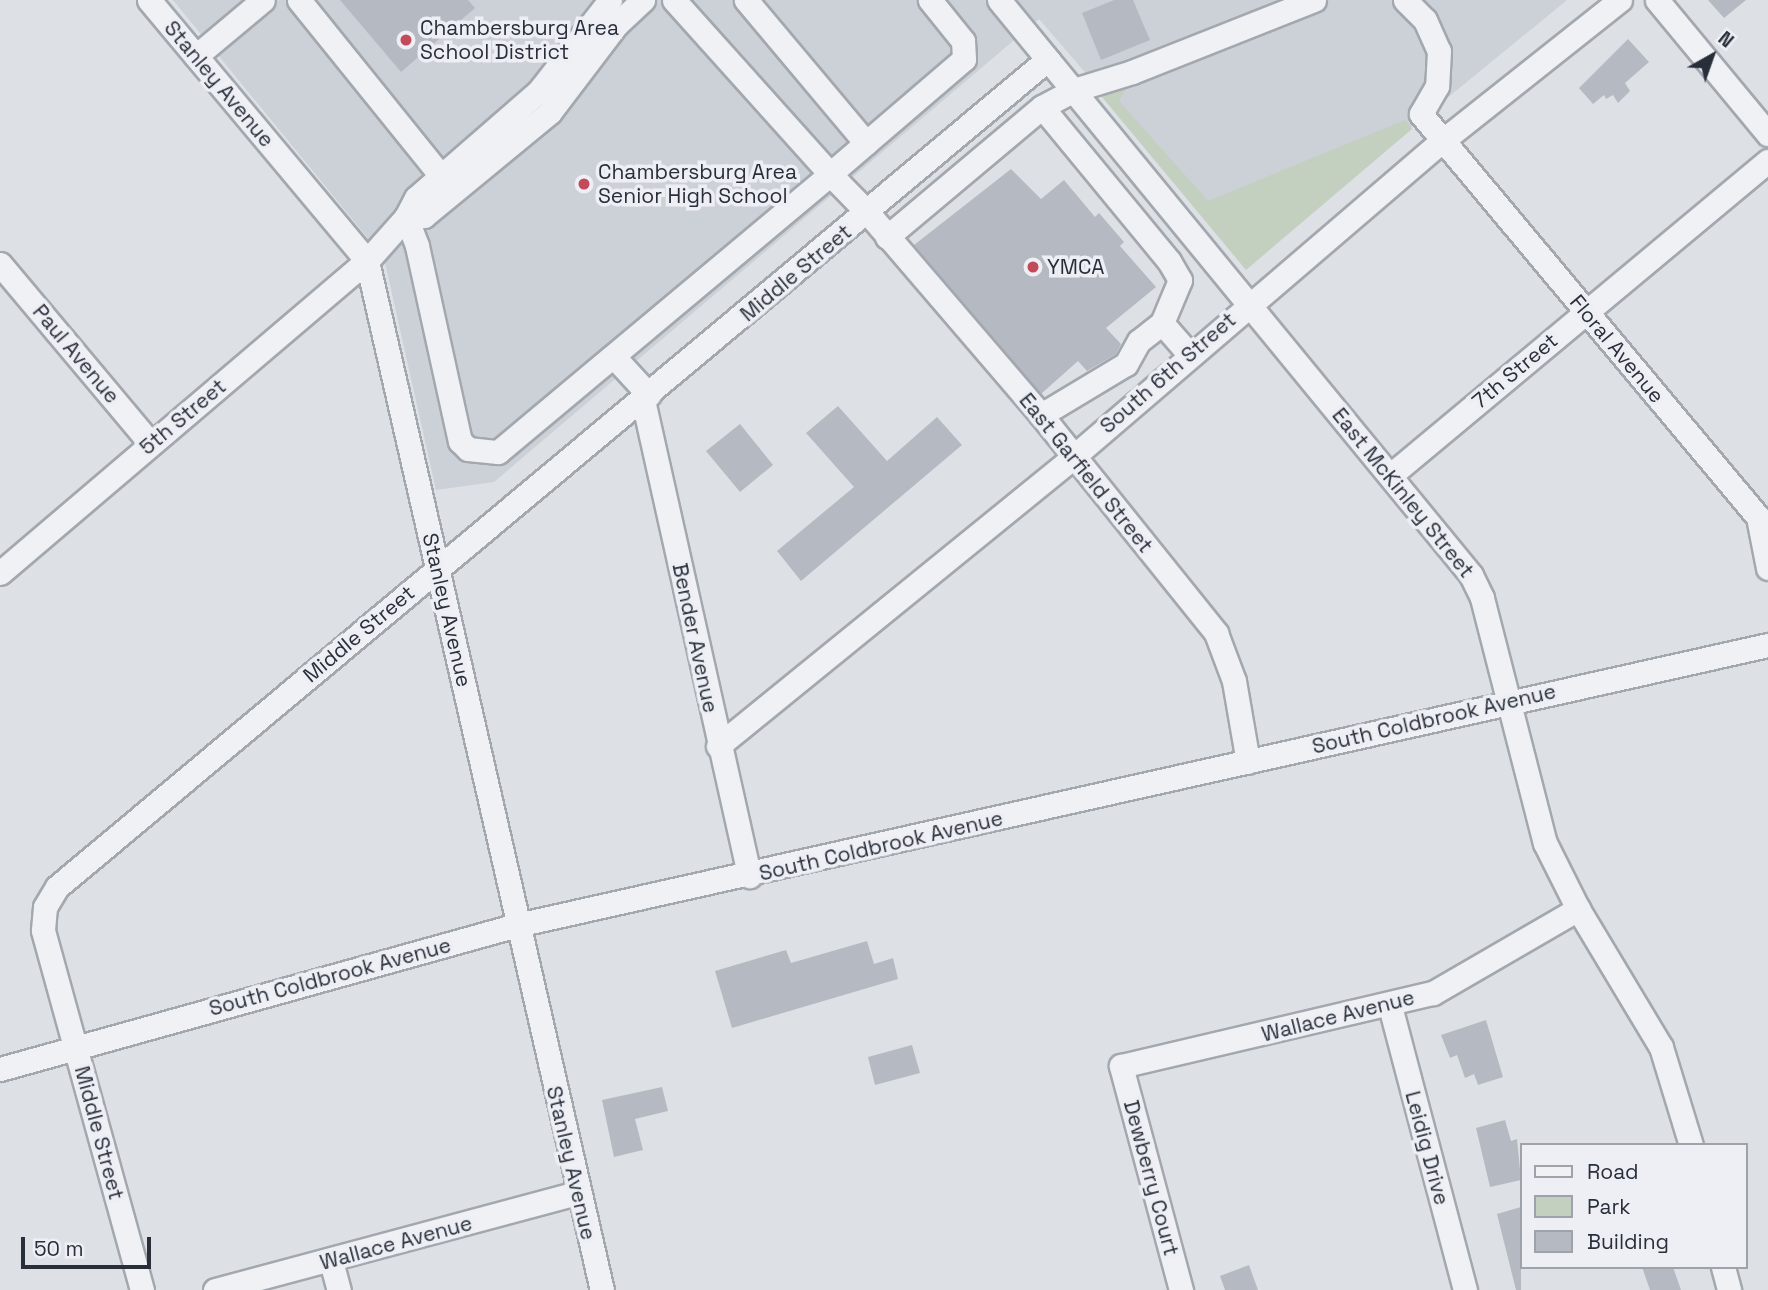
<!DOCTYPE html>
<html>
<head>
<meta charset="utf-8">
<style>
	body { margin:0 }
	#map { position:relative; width:1768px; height:1290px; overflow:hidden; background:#dde1e6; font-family:"Space Grotesk",sans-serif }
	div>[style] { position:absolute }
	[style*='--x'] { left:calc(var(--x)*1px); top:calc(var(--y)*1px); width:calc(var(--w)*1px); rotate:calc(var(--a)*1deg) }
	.built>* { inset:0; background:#ccd0d7 }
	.green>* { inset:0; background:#c3cfbf }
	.building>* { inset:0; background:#b5bac2 }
	.roads { filter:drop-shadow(2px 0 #a3a8af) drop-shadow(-2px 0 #a3a8af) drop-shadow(0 2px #a3a8af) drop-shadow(0 -2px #a3a8af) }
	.minor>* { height:23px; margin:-11.5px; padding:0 11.5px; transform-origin:11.5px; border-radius:11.5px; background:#f0f1f5 }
	.dots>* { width:19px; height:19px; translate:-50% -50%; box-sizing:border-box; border:4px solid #edeff4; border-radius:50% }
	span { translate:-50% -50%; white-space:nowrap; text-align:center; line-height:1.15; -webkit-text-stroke:7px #edeff4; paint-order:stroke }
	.poi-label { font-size:21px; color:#282f3b }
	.left { translate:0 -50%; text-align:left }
	.street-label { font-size:21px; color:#282f3b }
	.legend { position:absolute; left:1520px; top:1143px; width:228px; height:126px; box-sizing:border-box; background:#edeff4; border:2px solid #9ea2aa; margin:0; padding:9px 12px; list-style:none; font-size:21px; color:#282f3b }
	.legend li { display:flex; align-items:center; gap:14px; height:35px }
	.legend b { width:35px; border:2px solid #9ea2aa }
	.north { position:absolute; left:1677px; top:21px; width:70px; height:70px; -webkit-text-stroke:5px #edeff4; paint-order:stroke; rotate:40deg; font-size:19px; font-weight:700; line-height:28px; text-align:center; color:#282f3b }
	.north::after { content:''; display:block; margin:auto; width:24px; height:32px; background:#282f3b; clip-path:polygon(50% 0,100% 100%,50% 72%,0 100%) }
	.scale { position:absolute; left:21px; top:1237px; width:130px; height:32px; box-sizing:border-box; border:4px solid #282f3b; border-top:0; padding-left:9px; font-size:21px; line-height:24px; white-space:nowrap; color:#282f3b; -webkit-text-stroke:5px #edeff4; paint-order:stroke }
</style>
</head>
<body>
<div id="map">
	<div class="built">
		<div style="clip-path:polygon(173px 0,1567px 0,1248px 261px,1039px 19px,494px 482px,436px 490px,384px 258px)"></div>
	</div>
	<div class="green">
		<div style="clip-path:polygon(1128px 84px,1119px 101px,1208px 201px,1405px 120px,1412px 129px,1246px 270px,1102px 97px,1101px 90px)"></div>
	</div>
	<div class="building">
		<div style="clip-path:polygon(340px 0,468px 0,475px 8px,401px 72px)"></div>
		<div style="clip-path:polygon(1114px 0,1133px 0,1150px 40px,1101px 60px,1082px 13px)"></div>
		<div style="clip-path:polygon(1708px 0,1746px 0,1724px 18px)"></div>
		<div style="clip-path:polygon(1628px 39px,1649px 62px,1625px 83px,1630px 91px,1618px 103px,1613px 95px,1606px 99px,1604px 95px,1593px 104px,1579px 88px)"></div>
		<div style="clip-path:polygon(1011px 169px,1041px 199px,1064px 180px,1095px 217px,1099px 213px,1124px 242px,1120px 246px,1156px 287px,1106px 328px,1121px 344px,1116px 354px,1087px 371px,1078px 361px,1041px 394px,914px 245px)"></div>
		<div style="clip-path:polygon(838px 406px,887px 461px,937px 417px,962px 445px,801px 581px,777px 551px,854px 487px,806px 433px)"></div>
		<div style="clip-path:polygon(740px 424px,773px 465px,740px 492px,706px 451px)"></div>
		<div style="clip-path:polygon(867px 941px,874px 964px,893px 958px,898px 979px,732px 1028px,715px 971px,786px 950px,791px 963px)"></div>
		<div style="clip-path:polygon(1486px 1020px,1503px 1077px,1478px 1085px,1474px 1074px,1465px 1078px,1457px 1055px,1450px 1058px,1441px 1035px)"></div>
		<div style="clip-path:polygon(912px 1045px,920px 1073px,875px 1085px,868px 1057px)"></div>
		<div style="clip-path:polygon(662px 1087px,668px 1111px,635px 1119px,643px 1150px,614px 1157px,602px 1100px)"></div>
		<div style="clip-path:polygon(1505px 1120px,1511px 1141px,1517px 1139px,1521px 1180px,1490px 1187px,1476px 1128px)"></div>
		<div style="clip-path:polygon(1521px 1207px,1521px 1290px,1516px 1290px,1497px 1214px)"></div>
		<div style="clip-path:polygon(1249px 1265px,1258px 1290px,1225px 1290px,1220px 1276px)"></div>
		<div style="clip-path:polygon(1642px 1267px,1673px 1267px,1681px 1290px,1650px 1290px)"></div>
	</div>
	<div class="roads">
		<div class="minor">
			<div style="--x:149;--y:0;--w:340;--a:50.1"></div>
			<div style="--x:367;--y:261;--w:1055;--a:77.14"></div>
			<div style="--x:299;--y:0;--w:225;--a:51.1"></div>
			<div style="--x:610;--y:0;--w:115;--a:128"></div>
			<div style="--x:539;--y:91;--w:163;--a:139"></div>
			<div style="--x:416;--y:198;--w:21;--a:118"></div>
			<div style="--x:406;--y:217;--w:18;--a:-3"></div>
			<div style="--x:424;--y:216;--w:163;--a:-39.5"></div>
			<div style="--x:550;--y:112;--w:109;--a:-52.8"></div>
			<div style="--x:616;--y:25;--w:37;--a:-43"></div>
			<div style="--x:674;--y:0;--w:234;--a:48.1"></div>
			<div style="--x:830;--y:174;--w:48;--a:-40.7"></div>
			<div style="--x:866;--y:143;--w:187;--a:-130"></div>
			<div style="--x:999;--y:0;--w:744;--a:50.62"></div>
			<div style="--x:1471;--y:575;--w:25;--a:64"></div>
			<div style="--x:1482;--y:598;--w:253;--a:75.6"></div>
			<div style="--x:1545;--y:843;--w:74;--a:63.4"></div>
			<div style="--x:1578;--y:909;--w:161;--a:59"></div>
			<div style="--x:1661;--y:1047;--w:102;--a:73"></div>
			<div style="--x:1405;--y:0;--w:28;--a:45"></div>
			<div style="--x:1425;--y:20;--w:34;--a:66"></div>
			<div style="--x:1439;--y:51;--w:35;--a:93"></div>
			<div style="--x:1437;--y:86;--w:32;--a:120"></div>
			<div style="--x:1421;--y:114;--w:525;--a:50.1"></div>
			<div style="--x:1758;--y:517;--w:52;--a:78.9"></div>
			<div style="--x:1657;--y:0;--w:174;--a:50.4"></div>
			<div style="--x:196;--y:56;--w:87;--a:-39.9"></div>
			<div style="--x:1042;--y:107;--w:200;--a:50.5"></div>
			<div style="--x:1169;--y:261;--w:22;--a:60"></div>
			<div style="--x:1180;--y:280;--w:47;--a:112.7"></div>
			<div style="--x:1162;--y:323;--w:41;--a:48.9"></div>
			<div style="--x:866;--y:143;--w:129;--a:-40.6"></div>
			<div style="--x:964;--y:59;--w:18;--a:-93"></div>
			<div style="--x:963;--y:41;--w:53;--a:-128.8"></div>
			<div style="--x:887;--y:237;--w:202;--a:-40"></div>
			<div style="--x:1042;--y:107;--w:36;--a:-28"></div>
			<div style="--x:1074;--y:90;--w:61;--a:-17.2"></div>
			<div style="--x:1132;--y:72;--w:196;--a:-21.6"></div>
			<div style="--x:0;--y:264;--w:235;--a:50"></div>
			<div style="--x:615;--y:358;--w:50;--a:47.4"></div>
			<div style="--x:643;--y:400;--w:488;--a:77.4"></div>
			<div style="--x:1041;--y:415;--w:99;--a:-31"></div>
			<div style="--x:1126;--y:364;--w:26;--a:-61"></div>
			<div style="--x:1139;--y:341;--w:29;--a:-38"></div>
			<div style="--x:1392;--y:474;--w:489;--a:-39.8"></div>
			<div style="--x:0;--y:573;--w:482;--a:-40.4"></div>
			<div style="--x:367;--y:261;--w:59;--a:-48.4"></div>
			<div style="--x:406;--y:217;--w:31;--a:69"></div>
			<div style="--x:417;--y:246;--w:200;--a:77.6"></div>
			<div style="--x:460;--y:441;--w:11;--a:45"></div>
			<div style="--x:468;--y:449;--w:30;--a:6"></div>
			<div style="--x:498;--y:452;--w:433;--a:-39.9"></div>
			<div style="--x:830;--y:174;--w:54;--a:45.7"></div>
			<div style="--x:868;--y:213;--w:266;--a:49.4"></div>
			<div style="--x:1041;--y:415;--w:280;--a:51.2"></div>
			<div style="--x:1216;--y:633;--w:51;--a:69.4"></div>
			<div style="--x:1234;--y:681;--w:82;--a:80.2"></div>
			<div style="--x:718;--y:746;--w:458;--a:-39.1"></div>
			<div style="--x:1073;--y:457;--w:486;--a:-40.6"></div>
			<div style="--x:1442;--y:141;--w:227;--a:-38.4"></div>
			<div style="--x:1390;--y:1006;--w:294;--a:75.2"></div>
			<div style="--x:0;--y:1069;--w:537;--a:-15.56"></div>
			<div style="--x:517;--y:925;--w:1282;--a:-12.62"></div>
			<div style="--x:331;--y:1261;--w:30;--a:75"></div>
			<div style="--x:1723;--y:1267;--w:24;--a:75"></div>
			<div style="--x:142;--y:1290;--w:373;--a:-105.4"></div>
			<div style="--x:43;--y:930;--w:23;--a:-85"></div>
			<div style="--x:45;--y:907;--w:23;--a:-59"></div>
			<div style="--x:57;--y:887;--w:1291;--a:-39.88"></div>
			<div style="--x:215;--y:1290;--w:374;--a:-15"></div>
			<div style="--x:1181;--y:1290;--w:232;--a:-105"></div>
			<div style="--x:1121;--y:1066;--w:320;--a:-13.2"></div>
			<div style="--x:1433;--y:993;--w:168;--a:-30.1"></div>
		</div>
	</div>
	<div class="dots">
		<div style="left:406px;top:40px;background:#c34a5a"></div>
		<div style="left:584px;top:184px;background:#c34a5a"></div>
		<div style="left:1033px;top:267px;background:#c34a5a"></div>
	</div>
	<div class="poi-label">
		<span class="left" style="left:420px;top:40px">Chambersburg Area<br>School District</span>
		<span class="left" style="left:598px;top:184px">Chambersburg Area<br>Senior High School</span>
		<span class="left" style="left:1047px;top:267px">YMCA</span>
	</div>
	<div class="street-label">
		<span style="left:219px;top:84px;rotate:50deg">Stanley Avenue</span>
		<span style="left:796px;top:273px;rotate:-40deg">Middle Street</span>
		<span style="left:1617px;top:349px;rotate:50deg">Floral Avenue</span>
		<span style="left:76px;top:354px;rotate:50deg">Paul Avenue</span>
		<span style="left:1515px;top:371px;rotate:-40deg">7th Street</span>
		<span style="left:1168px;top:373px;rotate:-41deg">South 6th Street</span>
		<span style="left:183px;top:417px;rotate:-40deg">5th Street</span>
		<span style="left:1086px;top:473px;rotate:51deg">East Garfield Street</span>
		<span style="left:1403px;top:493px;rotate:51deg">East McKinley Street</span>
		<span style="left:447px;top:610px;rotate:77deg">Stanley Avenue</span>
		<span style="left:359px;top:634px;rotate:-40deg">Middle Street</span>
		<span style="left:695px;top:638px;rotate:78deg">Bender Avenue</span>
		<span style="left:1434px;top:719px;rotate:-13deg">South Coldbrook Avenue</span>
		<span style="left:881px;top:846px;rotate:-13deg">South Coldbrook Avenue</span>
		<span style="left:330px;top:977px;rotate:-15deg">South Coldbrook Avenue</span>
		<span style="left:1338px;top:1016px;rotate:-14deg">Wallace Avenue</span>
		<span style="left:99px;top:1133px;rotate:75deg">Middle Street</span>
		<span style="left:1427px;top:1148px;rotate:75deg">Leidig Drive</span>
		<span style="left:571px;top:1163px;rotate:77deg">Stanley Avenue</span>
		<span style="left:1151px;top:1178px;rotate:75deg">Dewberry Court</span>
		<span style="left:396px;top:1243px;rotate:-15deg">Wallace Avenue</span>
	</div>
	<ul class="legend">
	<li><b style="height:9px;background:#f0f1f5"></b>Road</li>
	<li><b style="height:19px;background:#c3cfbf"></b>Park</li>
	<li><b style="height:19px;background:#b5bac2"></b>Building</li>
	</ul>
	<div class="north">N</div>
	<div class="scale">50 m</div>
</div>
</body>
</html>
